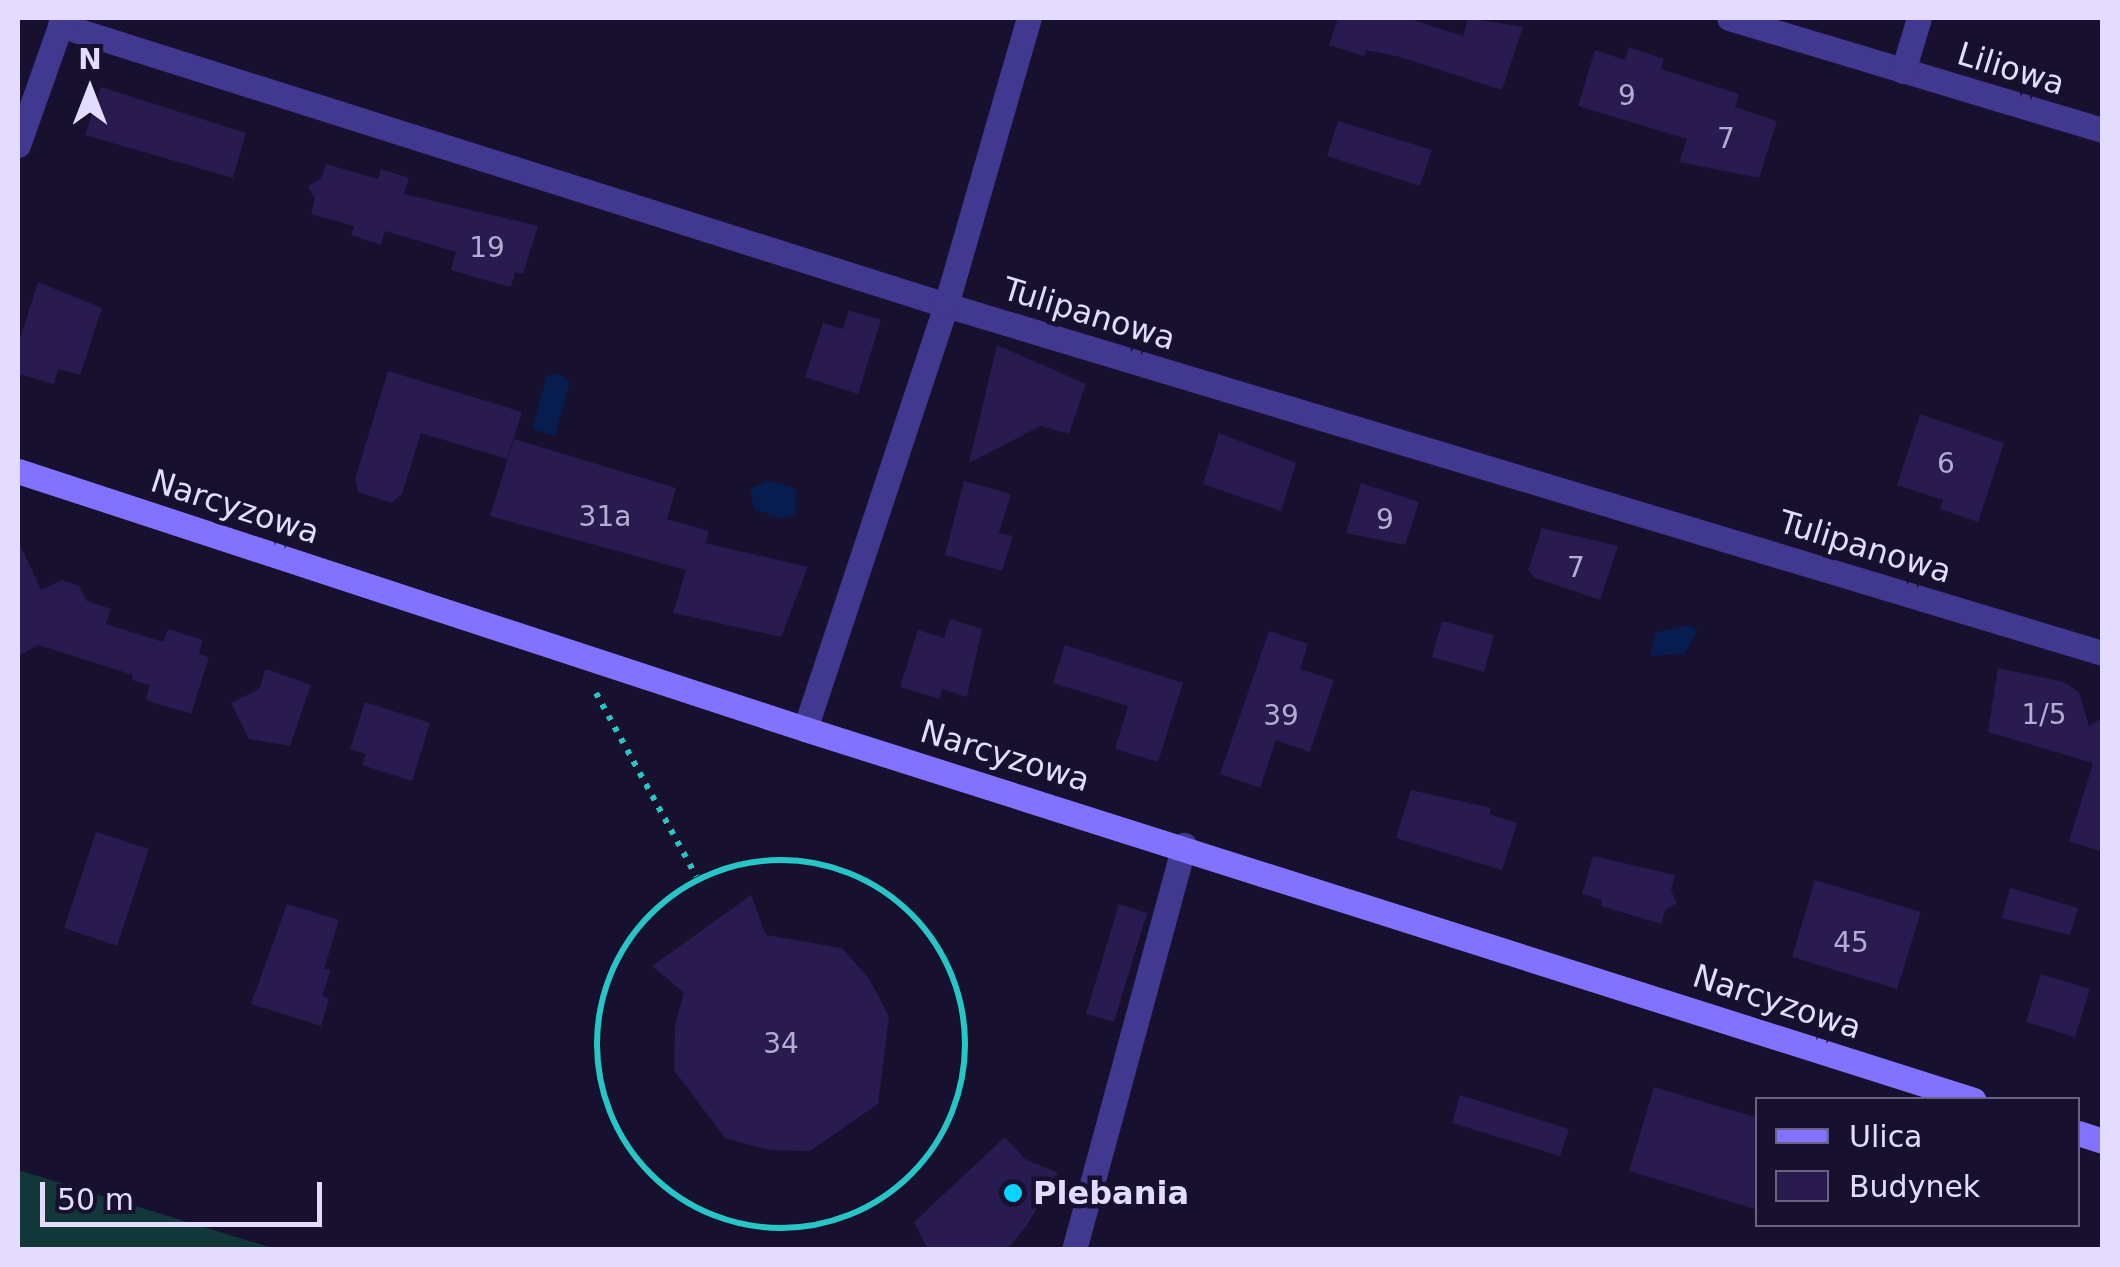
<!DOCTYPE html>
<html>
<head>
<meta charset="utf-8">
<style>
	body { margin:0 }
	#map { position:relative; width:2120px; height:1267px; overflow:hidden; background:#17102e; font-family:"DejaVu Sans",sans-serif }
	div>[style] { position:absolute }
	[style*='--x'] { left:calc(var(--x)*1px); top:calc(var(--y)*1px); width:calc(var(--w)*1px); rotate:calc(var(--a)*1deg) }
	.green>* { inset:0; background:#123738 }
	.water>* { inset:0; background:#071c4f }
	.building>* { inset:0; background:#291a50 }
	.path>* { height:6px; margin-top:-3px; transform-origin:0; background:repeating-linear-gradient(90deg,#28c5c7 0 5px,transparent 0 13px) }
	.path>.ring { margin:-3px; padding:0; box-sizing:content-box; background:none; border:6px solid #28c5c7; border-radius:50% }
	.street>* { height:25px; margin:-12.5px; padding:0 12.5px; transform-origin:12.5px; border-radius:12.5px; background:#413890 }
	.secondary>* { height:25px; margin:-12.5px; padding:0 12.5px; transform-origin:12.5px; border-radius:12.5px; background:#8173ff }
	.dots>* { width:28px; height:28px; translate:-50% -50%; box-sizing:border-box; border:5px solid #17102e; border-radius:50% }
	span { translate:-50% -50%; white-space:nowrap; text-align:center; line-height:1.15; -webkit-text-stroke:9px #17102e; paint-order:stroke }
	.number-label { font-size:28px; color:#b4acd3 }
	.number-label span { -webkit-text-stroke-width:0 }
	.street-label { font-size:32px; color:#e3dcff }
	.poi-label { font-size:32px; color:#e3dcff; font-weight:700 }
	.left { translate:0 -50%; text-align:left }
	.frame { position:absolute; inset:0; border:20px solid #e3dcff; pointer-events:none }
	.legend { position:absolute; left:1755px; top:1097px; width:325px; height:130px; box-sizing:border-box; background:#17102e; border:2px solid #696282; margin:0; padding:12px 18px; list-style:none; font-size:30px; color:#e3dcff }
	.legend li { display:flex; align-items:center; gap:20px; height:50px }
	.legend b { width:50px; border:2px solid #696282 }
	.north { position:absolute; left:40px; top:40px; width:100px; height:100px; -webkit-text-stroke:8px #17102e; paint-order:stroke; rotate:0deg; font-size:28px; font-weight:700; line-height:40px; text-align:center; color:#e3dcff }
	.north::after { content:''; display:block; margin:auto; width:35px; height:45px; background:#e3dcff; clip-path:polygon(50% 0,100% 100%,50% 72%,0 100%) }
	.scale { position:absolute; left:40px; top:1182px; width:282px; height:45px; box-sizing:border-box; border:5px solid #e3dcff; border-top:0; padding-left:12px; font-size:30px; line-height:35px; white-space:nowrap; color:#e3dcff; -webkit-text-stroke:8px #17102e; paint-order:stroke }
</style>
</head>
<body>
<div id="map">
	<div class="green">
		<div style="clip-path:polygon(18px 1170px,276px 1249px,18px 1249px)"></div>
	</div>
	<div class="water">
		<div style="clip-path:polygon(558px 374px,570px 382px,555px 436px,532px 429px,547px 375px)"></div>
		<div style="clip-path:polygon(769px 480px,796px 489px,795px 515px,782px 519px,754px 509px,750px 489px)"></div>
		<div style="clip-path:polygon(1689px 625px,1698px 630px,1685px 654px,1650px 656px,1656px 632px)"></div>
	</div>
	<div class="building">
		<div style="clip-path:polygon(1338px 18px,1407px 18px,1463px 36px,1468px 18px,1523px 27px,1502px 90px,1400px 57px,1366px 50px,1364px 56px,1329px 45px)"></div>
		<div style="clip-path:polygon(1629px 47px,1664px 59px,1661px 69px,1739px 94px,1735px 107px,1777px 121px,1759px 178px,1679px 162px,1687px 139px,1578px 106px,1595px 50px,1625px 60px)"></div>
		<div style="clip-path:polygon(101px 87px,246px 133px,233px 178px,85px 135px)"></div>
		<div style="clip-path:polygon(1338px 121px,1432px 150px,1420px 186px,1327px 156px)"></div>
		<div style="clip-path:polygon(326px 164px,378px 179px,381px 169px,409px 178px,404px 194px,538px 226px,523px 274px,515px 272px,511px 287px,488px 281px,451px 270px,456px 252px,385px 231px,381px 245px,351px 235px,354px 226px,311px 214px,315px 199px,308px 186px,321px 179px)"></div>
		<div style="clip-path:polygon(38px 282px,102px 308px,80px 375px,58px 369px,54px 384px,18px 374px,18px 345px)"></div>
		<div style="clip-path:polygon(849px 310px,881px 320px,858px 394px,805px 377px,823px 323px,843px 329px)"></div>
		<div style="clip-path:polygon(997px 345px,1086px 384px,1069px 434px,1041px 426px,969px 463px)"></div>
		<div style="clip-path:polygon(388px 371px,522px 412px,507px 459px,421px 433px,402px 494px,392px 503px,358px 492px,355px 479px)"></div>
		<div style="clip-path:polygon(1920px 414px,2004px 443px,1978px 522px,1940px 509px,1943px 500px,1897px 485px)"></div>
		<div style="clip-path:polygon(1219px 433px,1296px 463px,1281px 511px,1203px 484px)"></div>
		<div style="clip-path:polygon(514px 439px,676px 488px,667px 519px,709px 531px,705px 543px,808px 567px,781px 637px,673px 613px,686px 570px,490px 516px)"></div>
		<div style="clip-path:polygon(964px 481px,1011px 494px,999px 533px,1013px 536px,1002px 571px,945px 555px)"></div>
		<div style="clip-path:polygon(1361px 483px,1419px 502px,1405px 545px,1346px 533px)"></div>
		<div style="clip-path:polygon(1542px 528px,1618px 546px,1600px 600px,1535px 578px,1528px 570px)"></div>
		<div style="clip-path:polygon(18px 540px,41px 590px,62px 580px,79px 586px,87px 601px,111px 609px,106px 624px,163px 642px,168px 629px,203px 640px,199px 654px,209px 657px,191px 714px,145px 700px,150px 685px,132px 680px,133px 675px,38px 645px,18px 656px)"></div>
		<div style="clip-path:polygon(950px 619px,982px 629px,967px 697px,942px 689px,940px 699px,900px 687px,918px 630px,944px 638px)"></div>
		<div style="clip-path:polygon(1442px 621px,1494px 635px,1484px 672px,1432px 657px)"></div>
		<div style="clip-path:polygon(1269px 631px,1308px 644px,1300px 669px,1334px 680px,1310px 752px,1276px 740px,1260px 788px,1220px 774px)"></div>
		<div style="clip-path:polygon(1065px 645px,1183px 683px,1158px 762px,1115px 749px,1128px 706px,1053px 683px)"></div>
		<div style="clip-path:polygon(1998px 668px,2064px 682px,2079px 692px,2089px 726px,2102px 718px,2102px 852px,2069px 841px,2093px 763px,1988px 732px)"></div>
		<div style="clip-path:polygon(266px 669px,311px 685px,290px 746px,249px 739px,231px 703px,259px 689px)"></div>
		<div style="clip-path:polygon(365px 702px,430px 723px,412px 781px,362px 765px,366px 754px,350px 749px)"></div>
		<div style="clip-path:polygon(1411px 790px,1491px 808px,1489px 814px,1517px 823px,1502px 870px,1396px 838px)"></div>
		<div style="clip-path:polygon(96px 832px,149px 849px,117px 946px,64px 928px)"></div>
		<div style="clip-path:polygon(1593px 856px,1675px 875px,1671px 891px,1677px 903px,1666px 909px,1661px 924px,1601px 906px,1602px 900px,1582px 894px)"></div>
		<div style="clip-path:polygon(1815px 880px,1921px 912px,1897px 989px,1792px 957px)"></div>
		<div style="clip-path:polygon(2010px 888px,2078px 908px,2070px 935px,2002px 918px)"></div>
		<div style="clip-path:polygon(751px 895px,766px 935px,842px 948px,870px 980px,889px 1017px,878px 1104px,810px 1151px,769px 1150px,725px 1138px,674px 1070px,675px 1024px,684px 993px,652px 966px)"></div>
		<div style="clip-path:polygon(287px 904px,339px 920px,324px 969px,331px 970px,322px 996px,329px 999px,321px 1026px,251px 1004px)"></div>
		<div style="clip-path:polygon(1119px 904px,1147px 913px,1114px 1022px,1086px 1014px)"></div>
		<div style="clip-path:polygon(2041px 974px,2090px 989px,2075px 1037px,2026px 1022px)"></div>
		<div style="clip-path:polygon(1654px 1087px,1758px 1118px,1758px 1210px,1629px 1171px)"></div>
		<div style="clip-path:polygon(1460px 1095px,1569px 1129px,1560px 1156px,1452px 1123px)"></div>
		<div style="clip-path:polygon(1005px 1137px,1025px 1159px,1058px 1173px,1027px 1225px,1007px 1250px,928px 1250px,914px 1222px)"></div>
	</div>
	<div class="path">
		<div style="--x:596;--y:693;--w:209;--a:61.3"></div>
		<div class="ring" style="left:597px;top:860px;width:362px;height:362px"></div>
	</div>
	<div class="street">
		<div style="--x:1729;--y:18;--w:389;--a:16.7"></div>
		<div style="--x:60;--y:25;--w:929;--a:17.54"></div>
		<div style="--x:946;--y:305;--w:1207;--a:16.75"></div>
		<div style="--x:1903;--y:71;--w:55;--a:-73.2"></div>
		<div style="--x:18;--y:145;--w:135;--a:-70.5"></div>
		<div style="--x:805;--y:729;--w:447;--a:-71.6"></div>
		<div style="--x:946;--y:305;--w:299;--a:-73.9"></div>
		<div style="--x:1074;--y:1250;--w:420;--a:-74.8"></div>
	</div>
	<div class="secondary">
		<div style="--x:18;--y:471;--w:828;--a:18.15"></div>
		<div style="--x:805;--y:729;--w:1226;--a:17.61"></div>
		<div style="--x:2078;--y:1133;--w:25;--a:18"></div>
	</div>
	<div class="dots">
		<div style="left:1013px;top:1193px;background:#08d4ff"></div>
	</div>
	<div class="number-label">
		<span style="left:1627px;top:96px">9</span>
		<span style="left:1726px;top:139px">7</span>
		<span style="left:487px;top:248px">19</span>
		<span style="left:1946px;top:464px">6</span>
		<span style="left:605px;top:517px">31a</span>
		<span style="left:1385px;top:520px">9</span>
		<span style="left:1576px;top:568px">7</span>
		<span style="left:2044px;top:715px">1/5</span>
		<span style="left:1281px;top:716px">39</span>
		<span style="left:1851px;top:943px">45</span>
		<span style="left:781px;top:1044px">34</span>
	</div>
	<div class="street-label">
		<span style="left:2011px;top:69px;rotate:17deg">Liliowa</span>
		<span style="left:1089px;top:314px;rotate:17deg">Tulipanowa</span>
		<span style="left:235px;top:507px;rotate:18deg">Narcyzowa</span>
		<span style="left:1865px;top:547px;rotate:17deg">Tulipanowa</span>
		<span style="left:1005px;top:756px;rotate:17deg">Narcyzowa</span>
		<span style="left:1777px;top:1002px;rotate:18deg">Narcyzowa</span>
	</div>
	<div class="poi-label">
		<span class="left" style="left:1033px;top:1193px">Plebania</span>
	</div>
	<div class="frame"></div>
	<ul class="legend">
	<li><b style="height:12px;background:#8173ff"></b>Ulica</li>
	<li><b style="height:28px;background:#291a50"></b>Budynek</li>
	</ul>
	<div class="north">N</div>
	<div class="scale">50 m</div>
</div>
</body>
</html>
